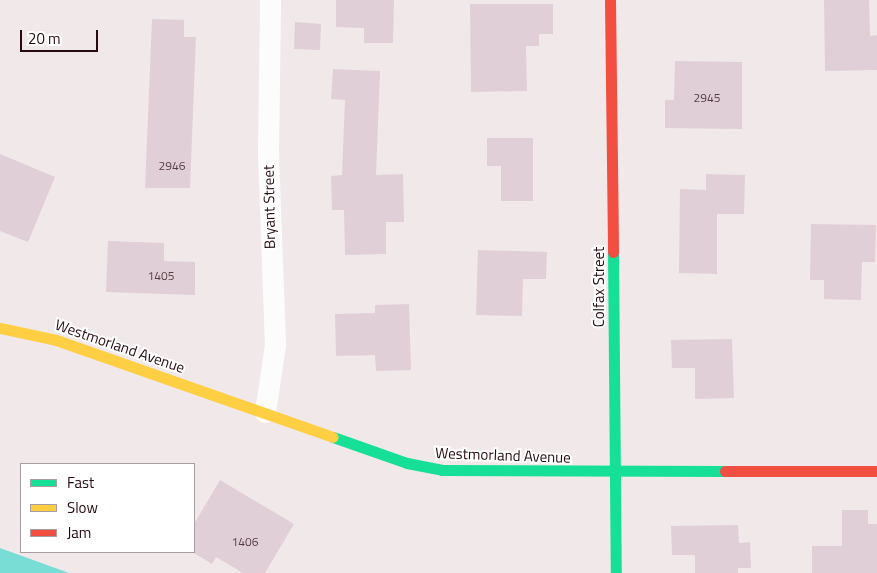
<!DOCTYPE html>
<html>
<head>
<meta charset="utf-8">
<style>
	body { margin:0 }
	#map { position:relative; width:877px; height:573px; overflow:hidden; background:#f1e8ea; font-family:"Titillium Web",sans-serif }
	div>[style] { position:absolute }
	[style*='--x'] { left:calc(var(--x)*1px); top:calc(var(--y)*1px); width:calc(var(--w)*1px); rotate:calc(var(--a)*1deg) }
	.water>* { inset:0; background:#79dcd5 }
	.building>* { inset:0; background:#e1cfd7 }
	.street>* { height:21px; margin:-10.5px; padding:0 10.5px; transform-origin:10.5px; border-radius:10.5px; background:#fdfcfc }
	.fast>* { height:11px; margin:-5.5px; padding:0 5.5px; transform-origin:5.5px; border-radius:5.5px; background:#16e098 }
	.slow>* { height:11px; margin:-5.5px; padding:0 5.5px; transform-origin:5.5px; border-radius:5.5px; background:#ffcf43 }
	.jam>* { height:11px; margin:-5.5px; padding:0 5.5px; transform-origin:5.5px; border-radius:5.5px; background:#f24e42 }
	span { translate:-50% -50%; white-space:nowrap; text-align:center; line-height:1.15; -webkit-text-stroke:4px #fff; paint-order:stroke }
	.number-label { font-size:12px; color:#563d44 }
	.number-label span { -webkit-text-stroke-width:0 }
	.street-label { font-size:15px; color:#260b11 }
	.legend { position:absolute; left:20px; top:463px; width:175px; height:90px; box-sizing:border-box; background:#fff; border:1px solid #a89da0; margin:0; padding:6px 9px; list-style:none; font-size:15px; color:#260b11 }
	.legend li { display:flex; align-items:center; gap:10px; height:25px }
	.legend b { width:25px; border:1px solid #a89da0 }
	.scale { position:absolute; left:20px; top:30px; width:78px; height:22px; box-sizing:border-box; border:2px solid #260b11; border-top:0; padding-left:6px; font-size:15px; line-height:18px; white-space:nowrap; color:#260b11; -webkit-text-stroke:4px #fff; paint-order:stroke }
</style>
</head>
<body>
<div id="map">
	<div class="water">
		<div style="clip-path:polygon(0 548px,69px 573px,0 573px)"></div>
	</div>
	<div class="building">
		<div style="clip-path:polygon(336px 0,394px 0,393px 43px,364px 43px,364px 28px,336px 27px)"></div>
		<div style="clip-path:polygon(824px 0,869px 0,870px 36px,877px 35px,877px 70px,825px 71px)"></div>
		<div style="clip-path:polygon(470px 4px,553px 4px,553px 34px,539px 34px,539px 46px,526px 46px,527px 91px,471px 92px)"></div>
		<div style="clip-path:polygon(152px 19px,184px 20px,184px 37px,196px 37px,190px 188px,145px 188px)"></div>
		<div style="clip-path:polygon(295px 22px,321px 24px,320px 50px,294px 49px)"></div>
		<div style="clip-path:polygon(675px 61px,742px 62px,742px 129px,665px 128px,665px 100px,674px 100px)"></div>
		<div style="clip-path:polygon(333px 69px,380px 71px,376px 175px,403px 174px,404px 222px,386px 222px,386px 254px,345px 255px,344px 210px,332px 210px,331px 176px,342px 175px,345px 100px,331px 99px)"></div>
		<div style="clip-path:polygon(487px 138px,533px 138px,533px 201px,501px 201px,501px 166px,487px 166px)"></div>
		<div style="clip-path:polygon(0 154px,55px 177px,28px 242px,0 231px)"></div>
		<div style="clip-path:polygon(706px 174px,745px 175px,744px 214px,717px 214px,717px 274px,679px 273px,680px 189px,706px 190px)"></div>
		<div style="clip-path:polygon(811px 224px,876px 225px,875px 262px,862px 262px,861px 300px,824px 299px,824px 280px,810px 280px)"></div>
		<div style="clip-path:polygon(108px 241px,164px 243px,164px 261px,195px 262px,195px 295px,106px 292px)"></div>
		<div style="clip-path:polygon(478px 250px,547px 252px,546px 279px,523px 279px,522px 316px,476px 315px)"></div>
		<div style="clip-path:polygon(409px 304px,411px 370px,376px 371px,375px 355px,336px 356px,335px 314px,375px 313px,375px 305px)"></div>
		<div style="clip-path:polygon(732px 339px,734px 398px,695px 399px,695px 368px,672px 368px,671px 340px)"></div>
		<div style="clip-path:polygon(220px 480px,294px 524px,265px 573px,243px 573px,216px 557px,212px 564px,194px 553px,194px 524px)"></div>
		<div style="clip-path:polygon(842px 510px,868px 510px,868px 524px,877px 524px,877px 573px,812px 573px,812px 546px,842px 546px)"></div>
		<div style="clip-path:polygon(738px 525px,739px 543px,750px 542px,751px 568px,738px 568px,738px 573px,695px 573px,695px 555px,672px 555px,671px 526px)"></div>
	</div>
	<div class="street">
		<div style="--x:265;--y:412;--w:68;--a:-81.5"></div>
		<div style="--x:275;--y:345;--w:195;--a:-92.1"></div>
		<div style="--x:268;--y:150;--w:150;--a:-89.2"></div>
	</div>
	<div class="fast">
		<div style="--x:613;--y:252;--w:321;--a:89.5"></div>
		<div style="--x:333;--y:437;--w:78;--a:19.4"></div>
		<div style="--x:407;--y:463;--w:36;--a:11"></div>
		<div style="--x:442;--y:470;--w:283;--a:0.2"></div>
	</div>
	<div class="slow">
		<div style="--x:0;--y:328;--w:57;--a:12.1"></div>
		<div style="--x:56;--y:340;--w:293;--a:19.3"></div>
	</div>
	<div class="jam">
		<div style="--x:610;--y:0;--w:252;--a:89.3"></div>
		<div style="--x:725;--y:471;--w:152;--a:0"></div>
	</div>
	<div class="number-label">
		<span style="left:707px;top:98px">2945</span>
		<span style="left:172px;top:166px">2946</span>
		<span style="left:161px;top:276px">1405</span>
		<span style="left:245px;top:542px">1406</span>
	</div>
	<div class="street-label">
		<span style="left:269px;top:207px;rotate:-91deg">Bryant Street</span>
		<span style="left:599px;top:287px;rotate:-90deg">Colfax Street</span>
		<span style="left:120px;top:346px;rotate:19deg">Westmorland Avenue</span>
		<span style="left:503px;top:455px;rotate:2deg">Westmorland Avenue</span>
	</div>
	<ul class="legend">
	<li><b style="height:6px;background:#16e098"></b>Fast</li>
	<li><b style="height:6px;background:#ffcf43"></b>Slow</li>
	<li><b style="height:6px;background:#f24e42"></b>Jam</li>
	</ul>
	<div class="scale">20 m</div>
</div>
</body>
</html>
